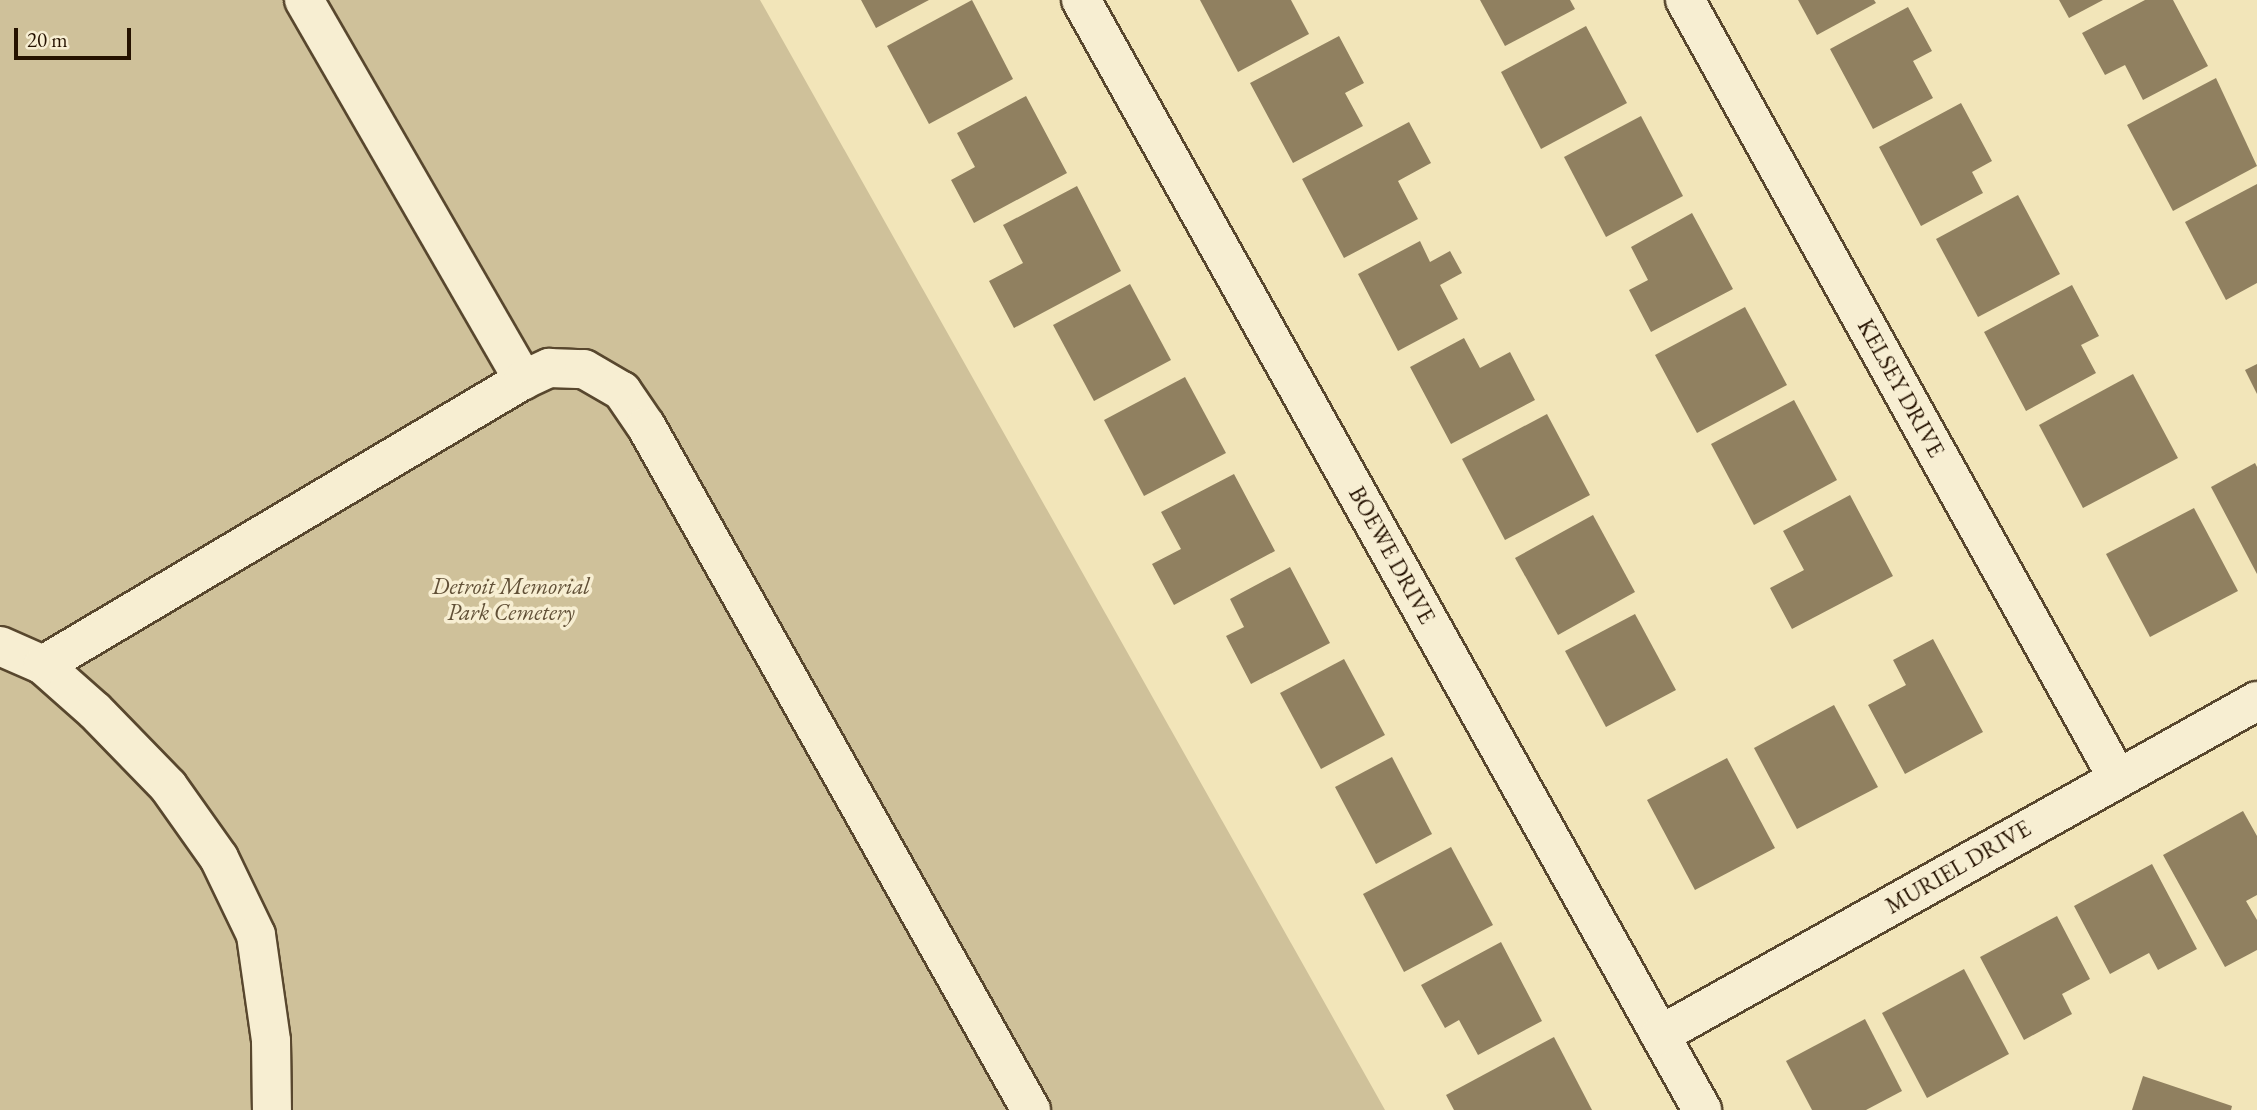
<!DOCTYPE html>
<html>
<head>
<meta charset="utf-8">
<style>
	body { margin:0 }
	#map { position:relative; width:2257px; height:1110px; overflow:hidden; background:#f2e5b9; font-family:"EB Garamond",serif }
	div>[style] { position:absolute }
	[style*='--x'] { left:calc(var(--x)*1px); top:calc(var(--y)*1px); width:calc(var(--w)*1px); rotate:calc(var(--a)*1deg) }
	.green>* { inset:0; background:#cfc19a }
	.building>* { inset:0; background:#908060 }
	.roads { filter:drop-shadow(2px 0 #58472e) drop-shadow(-2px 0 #58472e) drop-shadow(0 2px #58472e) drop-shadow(0 -2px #58472e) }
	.minor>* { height:38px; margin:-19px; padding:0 19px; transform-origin:19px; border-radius:19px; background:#f7eed2 }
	span { translate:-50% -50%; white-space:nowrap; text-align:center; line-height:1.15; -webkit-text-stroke:7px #f7eed2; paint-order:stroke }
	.street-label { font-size:23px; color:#251200 }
	.park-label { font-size:23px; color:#604f36; font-style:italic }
	.scale { position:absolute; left:14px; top:28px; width:117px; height:32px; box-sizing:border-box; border:4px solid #251200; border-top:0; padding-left:9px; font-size:21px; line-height:24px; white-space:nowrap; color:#251200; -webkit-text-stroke:5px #f7eed2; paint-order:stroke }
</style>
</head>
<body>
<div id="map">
	<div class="green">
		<div style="clip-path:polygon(0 0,760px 0,1385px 1110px,0 1110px)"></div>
	</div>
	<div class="building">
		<div style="clip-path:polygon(861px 0,929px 0,876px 28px)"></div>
		<div style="clip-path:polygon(972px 0,1013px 79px,929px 124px,887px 46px)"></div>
		<div style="clip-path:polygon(1200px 0,1291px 0,1309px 34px,1238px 72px)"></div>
		<div style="clip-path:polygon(1480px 0,1570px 0,1575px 9px,1505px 46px)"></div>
		<div style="clip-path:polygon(1798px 0,1874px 0,1876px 3px,1817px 35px)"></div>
		<div style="clip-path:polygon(2059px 0,2103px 0,2069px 18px)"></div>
		<div style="clip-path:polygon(2145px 0,2173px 0,2208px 66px,2143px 100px,2125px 65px,2105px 75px,2082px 33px)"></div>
		<div style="clip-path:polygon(1908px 7px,1932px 51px,1913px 61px,1933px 98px,1873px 129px,1830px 49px)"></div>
		<div style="clip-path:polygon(1586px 26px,1627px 103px,1541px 149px,1501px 72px)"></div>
		<div style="clip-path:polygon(1339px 36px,1364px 83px,1345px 93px,1363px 126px,1293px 163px,1250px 83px)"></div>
		<div style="clip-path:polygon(2216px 78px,2257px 166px,2173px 211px,2127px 125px)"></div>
		<div style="clip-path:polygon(1026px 96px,1067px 173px,974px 223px,951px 180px,975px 167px,957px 133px)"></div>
		<div style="clip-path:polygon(1961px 103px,1992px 161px,1972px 172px,1983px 193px,1921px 226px,1879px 147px)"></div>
		<div style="clip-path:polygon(1641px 116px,1683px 196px,1606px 237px,1564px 157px)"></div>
		<div style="clip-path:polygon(1409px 122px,1431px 163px,1398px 181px,1418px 219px,1344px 258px,1302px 179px)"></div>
		<div style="clip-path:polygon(2257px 184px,2257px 283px,2226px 300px,2185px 222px)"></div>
		<div style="clip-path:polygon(1077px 186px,1121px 271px,1014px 328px,989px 281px,1023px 263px,1003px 225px)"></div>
		<div style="clip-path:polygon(2018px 195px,2060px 274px,1978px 317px,1936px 239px)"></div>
		<div style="clip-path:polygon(1692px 213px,1733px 289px,1651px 332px,1629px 290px,1648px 280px,1631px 247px)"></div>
		<div style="clip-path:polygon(1420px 241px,1430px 262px,1450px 251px,1462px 273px,1440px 285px,1458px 319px,1398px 351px,1358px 274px)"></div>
		<div style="clip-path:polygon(1130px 284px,1171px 360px,1094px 401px,1053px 325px)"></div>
		<div style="clip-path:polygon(2072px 285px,2099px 336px,2081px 345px,2096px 373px,2026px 411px,1984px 332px)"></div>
		<div style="clip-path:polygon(1745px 307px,1787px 385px,1697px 433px,1655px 355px)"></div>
		<div style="clip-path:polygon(1464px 338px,1480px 368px,1510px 352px,1535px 400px,1451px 444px,1410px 367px)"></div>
		<div style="clip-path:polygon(2257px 364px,2257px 394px,2245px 370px)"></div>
		<div style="clip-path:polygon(2133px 374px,2178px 458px,2083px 508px,2039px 425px)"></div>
		<div style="clip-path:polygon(1185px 377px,1226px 453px,1144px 496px,1104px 420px)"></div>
		<div style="clip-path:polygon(1794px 400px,1837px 480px,1754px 525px,1711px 444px)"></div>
		<div style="clip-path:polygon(1547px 414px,1590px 495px,1505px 540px,1462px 459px)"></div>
		<div style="clip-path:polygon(2255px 463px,2257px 467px,2257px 574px,2211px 487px)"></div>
		<div style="clip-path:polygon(1234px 474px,1275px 551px,1174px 605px,1152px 564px,1181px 549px,1161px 512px)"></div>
		<div style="clip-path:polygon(1850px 495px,1893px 576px,1792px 629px,1770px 588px,1804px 570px,1783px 531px)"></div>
		<div style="clip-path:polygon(2194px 508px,2238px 591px,2150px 637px,2106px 554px)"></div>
		<div style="clip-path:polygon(1593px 515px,1635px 592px,1558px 635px,1515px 558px)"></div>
		<div style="clip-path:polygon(1290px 567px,1330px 643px,1251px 684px,1226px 636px,1244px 627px,1230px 599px)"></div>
		<div style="clip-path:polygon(1635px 614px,1676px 690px,1606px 727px,1565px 651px)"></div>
		<div style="clip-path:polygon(1933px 639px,1983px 732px,1905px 774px,1868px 705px,1906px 685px,1893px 660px)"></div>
		<div style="clip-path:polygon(1344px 659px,1385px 735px,1321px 769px,1280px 693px)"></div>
		<div style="clip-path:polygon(1834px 705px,1878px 787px,1797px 829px,1754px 748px)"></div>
		<div style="clip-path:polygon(1392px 757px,1432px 834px,1376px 864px,1335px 787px)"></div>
		<div style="clip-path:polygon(1727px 758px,1775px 848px,1695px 890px,1647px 800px)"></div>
		<div style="clip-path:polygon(2243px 811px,2257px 836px,2257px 895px,2246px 901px,2257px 920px,2257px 950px,2225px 967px,2163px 855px)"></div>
		<div style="clip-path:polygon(1451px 847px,1493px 925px,1404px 972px,1363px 894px)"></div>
		<div style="clip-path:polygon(2152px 864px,2197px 949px,2158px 970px,2149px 953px,2110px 974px,2074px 906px)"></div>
		<div style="clip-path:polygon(2057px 916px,2090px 979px,2062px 994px,2072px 1014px,2024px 1040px,1980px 957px)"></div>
		<div style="clip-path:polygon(1501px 942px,1542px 1021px,1478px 1055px,1459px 1020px,1445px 1028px,1421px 985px)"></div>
		<div style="clip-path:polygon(1964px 969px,2009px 1054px,1927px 1098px,1882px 1013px)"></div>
		<div style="clip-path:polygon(1865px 1019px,1902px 1091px,1866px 1110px,1812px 1110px,1786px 1061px)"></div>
		<div style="clip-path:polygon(1554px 1037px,1592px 1110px,1454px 1110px,1446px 1095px)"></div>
		<div style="clip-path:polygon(2143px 1076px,2232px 1106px,2231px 1110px,2132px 1110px)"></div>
	</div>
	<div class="roads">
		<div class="minor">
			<div style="--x:304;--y:0;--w:439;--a:60"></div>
			<div style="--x:1081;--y:0;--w:1272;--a:60.77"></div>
			<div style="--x:1685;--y:0;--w:889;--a:60.93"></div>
			<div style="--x:0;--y:646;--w:47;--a:23.8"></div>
			<div style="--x:43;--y:665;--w:69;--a:41.5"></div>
			<div style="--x:95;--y:711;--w:105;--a:45.8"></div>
			<div style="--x:168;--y:786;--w:88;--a:54.7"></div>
			<div style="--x:219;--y:858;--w:85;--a:64.3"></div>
			<div style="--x:256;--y:935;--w:107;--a:81.9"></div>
			<div style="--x:271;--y:1041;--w:69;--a:89.2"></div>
			<div style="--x:43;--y:665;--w:558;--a:-30.7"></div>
			<div style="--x:523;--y:380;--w:29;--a:-25"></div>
			<div style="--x:549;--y:368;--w:35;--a:2"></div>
			<div style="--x:584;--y:369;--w:44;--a:30.1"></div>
			<div style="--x:622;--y:391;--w:42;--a:55.6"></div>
			<div style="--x:646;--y:426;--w:785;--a:60.63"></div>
			<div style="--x:1660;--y:1035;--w:684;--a:-29.23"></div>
		</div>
	</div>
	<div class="street-label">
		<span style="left:1901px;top:388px;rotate:61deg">KELSEY DRIVE</span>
		<span style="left:1392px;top:555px;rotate:61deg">BOEWE DRIVE</span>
		<span style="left:1958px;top:867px;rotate:-30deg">MURIEL DRIVE</span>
	</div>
	<div class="park-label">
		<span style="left:511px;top:599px">Detroit Memorial<br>Park Cemetery</span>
	</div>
	<div class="scale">20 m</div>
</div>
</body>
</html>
